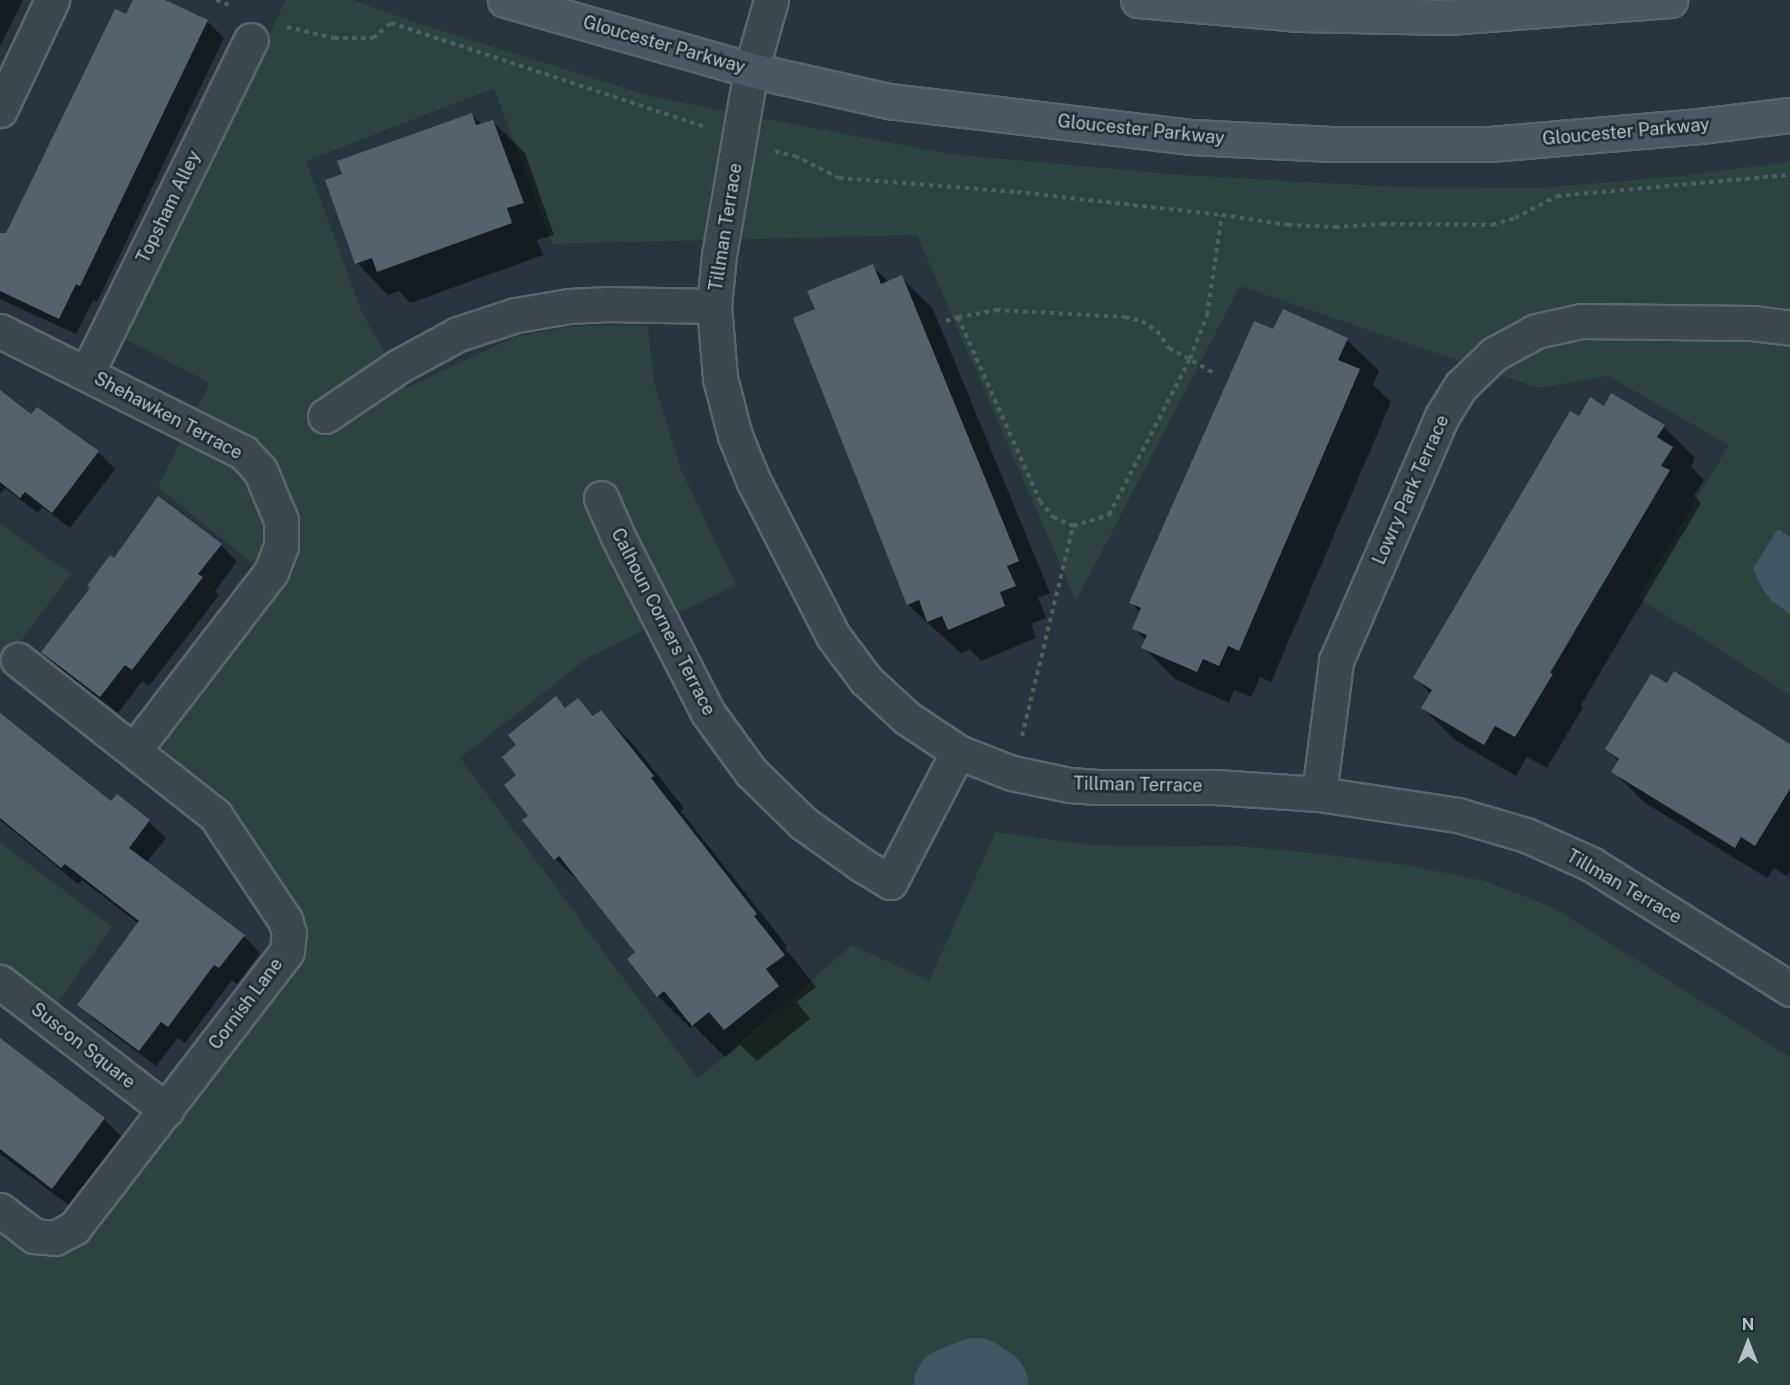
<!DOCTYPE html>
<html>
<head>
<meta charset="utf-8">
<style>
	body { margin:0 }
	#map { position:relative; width:1790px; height:1385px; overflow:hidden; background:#29353e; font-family:"Public Sans",sans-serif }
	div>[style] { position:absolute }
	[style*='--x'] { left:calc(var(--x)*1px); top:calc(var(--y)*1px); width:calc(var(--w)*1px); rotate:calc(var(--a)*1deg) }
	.green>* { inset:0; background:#2d4340 }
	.water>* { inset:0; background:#405665 }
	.shadow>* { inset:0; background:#0007 }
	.river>* { height:76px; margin:-38px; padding:0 38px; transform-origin:38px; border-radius:38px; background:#405665 }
	.building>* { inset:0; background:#54626b }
	.path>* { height:4px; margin-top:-2px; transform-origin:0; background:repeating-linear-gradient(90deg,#4d605e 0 4.5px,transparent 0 9px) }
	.roads { filter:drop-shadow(2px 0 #5a656c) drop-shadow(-2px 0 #5a656c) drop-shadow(0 2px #5a656c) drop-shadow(0 -2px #5a656c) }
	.minor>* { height:33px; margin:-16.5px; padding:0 16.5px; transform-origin:16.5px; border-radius:16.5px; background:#3c474e }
	.secondary>* { height:33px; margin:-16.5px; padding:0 16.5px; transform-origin:16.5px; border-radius:16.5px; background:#4b5761 }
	span { translate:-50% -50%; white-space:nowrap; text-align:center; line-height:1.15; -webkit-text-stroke:5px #212c33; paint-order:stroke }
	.street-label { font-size:18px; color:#b9c2c9 }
	.north { position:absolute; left:1718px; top:1313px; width:60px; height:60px; -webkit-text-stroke:4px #212c33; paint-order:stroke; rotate:0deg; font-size:16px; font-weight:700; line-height:24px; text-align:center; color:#b9c2c9 }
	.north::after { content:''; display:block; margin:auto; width:21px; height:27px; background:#b9c2c9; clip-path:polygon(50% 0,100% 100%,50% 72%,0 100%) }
</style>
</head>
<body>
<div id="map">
	<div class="green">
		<div style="clip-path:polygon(286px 0,352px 0,417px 23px,653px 97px,949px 154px,1182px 175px,1397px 187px,1542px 188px,1679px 176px,1790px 162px,1790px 695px,1638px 597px,1729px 445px,1608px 376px,1539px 388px,1240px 286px,1076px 601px,917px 235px,552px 244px,494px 88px,306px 161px,363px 315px,406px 388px,515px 337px,576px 326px,648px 326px,654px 382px,681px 470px,736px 585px,589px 657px,460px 758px,698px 1079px,852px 945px,929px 981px,996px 832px,1090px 845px,1236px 846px,1314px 853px,1400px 864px,1485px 881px,1554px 908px,1790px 1057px,1790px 1385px,0 1385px,0 1230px,37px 1256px,76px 1248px,298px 957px,307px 935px,257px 850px,219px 799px,156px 742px,281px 586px,158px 487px,210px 383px,123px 338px)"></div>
		<div style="clip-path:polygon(0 524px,71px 574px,0 668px)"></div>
		<div style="clip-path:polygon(0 842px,112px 927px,54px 1007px,0 965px)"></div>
	</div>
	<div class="water">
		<div style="clip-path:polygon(1778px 529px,1790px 537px,1790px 614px,1772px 601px,1762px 588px,1753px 568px)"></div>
	</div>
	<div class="shadow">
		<div style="clip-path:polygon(0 0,23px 0,0 46px)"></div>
		<div style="clip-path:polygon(134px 0,162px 0,207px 21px,224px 38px,97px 302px,93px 300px,76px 334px,0 299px,0 248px)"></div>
		<div style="clip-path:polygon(472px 114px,482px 125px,493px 122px,525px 153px,554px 235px,537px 240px,543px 255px,410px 303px,399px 291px,388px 295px,357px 263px)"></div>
		<div style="clip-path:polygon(872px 266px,889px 282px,901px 277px,933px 309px,1050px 593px,1038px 598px,1046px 618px,1031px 624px,1036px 638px,981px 661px,970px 649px,961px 653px,908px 605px,816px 310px)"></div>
		<div style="clip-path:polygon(1283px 311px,1347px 340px,1379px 371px,1373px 385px,1391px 402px,1271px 682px,1260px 677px,1251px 697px,1234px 690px,1229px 703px,1175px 679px,1143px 647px,1146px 640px,1134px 628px,1141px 613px,1130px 602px)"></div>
		<div style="clip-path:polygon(0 394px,32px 416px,37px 409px,98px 452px,115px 469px,70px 528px,42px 507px,38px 513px,5px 488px,0 494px)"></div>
		<div style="clip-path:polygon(1604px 408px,1664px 427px,1695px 458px,1691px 467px,1704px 480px,1694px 496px,1701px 503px,1581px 705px,1583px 707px,1547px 768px,1527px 757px,1516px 776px,1455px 740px,1423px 708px,1431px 694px,1415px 678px,1580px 418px)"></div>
		<div style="clip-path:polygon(221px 545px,237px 562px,215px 591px,219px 595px,149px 686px,142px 681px,118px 713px,59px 668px,43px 652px,114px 560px)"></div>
		<div style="clip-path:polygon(556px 698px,567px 709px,578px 700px,595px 717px,601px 712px,633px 744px,684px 808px,681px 811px,787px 946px,785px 948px,816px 987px,797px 1002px,810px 1019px,757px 1061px,740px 1045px,725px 1057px,693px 1025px,690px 1028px,658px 996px,629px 959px,637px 952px,588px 890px,555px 859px,524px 821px,530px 816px,518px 776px,519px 745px)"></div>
		<div style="clip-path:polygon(0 715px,112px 803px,117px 796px,149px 822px,166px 838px,146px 863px,244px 936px,260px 953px,237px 984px,232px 980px,185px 1043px,178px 1038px,156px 1066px,96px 1021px,79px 1004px,139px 924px,82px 880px,78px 884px,0 820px)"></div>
		<div style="clip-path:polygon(1790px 745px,1790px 872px,1787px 876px,1774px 868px,1767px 878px,1645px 803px,1613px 772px,1619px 761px,1607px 749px)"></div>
		<div style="clip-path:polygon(0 1041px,104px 1119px,129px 1144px,78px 1212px,0 1154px)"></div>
	</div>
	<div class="river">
		<div style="--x:952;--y:1385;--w:26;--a:-21"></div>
		<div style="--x:976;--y:1376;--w:17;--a:33"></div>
	</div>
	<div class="building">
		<div style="clip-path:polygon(133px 0,165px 0,208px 20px,80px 286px,76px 284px,59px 319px,0 291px,0 233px,6px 233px,115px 9px,126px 14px)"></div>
		<div style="clip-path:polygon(472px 113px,476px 125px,493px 120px,524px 203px,507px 208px,512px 223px,377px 272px,372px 258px,355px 264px,325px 180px,342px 174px,337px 161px)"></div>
		<div style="clip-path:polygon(873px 264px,881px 284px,902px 275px,1019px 561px,1007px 566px,1016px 586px,1000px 592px,1005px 606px,948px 630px,942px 616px,927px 622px,919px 600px,907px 605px,793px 318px,815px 309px,807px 291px)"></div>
		<div style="clip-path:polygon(1283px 309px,1348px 338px,1338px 360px,1360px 369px,1239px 651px,1228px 646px,1219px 666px,1203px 659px,1197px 672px,1141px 648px,1147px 635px,1132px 629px,1141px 608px,1129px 603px,1254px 321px,1273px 329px)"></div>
		<div style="clip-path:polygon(0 390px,31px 414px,37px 407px,99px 451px,52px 513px,25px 492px,20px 498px,0 482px)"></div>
		<div style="clip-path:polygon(1611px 393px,1665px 425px,1657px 437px,1673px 447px,1661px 466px,1670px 470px,1550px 673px,1553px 674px,1515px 737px,1495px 726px,1484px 745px,1421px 708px,1432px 690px,1413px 678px,1570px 411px,1579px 416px,1590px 397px,1604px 406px)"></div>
		<div style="clip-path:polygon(158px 496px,222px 544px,198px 574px,203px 577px,132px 670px,125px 665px,100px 697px,41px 652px,90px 588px,87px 586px,110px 555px,114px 558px)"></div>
		<div style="clip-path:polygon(1674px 671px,1790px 744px,1790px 789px,1755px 846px,1741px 837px,1735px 848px,1611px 772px,1619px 759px,1605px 749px,1651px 674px,1667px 683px)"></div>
		<div style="clip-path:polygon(556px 696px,565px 708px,578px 698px,593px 716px,601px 710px,654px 776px,651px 778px,757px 914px,754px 916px,785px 955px,766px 969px,779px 986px,724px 1030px,709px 1012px,692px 1026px,664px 991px,657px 997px,627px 959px,635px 952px,559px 856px,554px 860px,522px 820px,528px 816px,504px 785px,516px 775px,502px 757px,516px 745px,508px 735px)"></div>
		<div style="clip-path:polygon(0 713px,111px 801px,117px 794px,150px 820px,129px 848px,245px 935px,219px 968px,214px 965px,168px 1027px,161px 1022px,139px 1051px,77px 1005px,139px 921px,65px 864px,61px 868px,0 818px)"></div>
		<div style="clip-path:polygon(0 1038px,105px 1118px,52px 1189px,0 1149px)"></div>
	</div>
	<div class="path">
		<div style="--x:216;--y:0;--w:17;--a:21"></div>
		<div style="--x:287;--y:27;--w:48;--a:13.2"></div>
		<div style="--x:334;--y:38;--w:39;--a:0"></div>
		<div style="--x:373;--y:38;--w:23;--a:-40"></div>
		<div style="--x:391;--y:23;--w:329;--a:18.3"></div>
		<div style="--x:775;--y:151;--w:21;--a:14"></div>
		<div style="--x:795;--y:156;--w:49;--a:26.6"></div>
		<div style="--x:839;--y:178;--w:179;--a:4.5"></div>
		<div style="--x:1017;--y:192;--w:206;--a:6.4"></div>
		<div style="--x:1222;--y:215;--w:67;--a:8.6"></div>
		<div style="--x:1288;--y:225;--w:47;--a:2.4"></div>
		<div style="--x:1335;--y:227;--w:47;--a:-3.7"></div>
		<div style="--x:1382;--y:224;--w:110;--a:0.5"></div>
		<div style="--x:1492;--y:225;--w:24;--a:-17"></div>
		<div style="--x:1515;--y:218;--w:47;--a:-27.6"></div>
		<div style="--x:1557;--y:196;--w:234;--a:-5.2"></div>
		<div style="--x:958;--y:317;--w:201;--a:66"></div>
		<div style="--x:1040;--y:501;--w:21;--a:51"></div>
		<div style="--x:1053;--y:517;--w:22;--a:24"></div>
		<div style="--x:946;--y:321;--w:13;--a:-18"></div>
		<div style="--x:958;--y:317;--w:39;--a:-10"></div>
		<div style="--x:996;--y:310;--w:129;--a:3.1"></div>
		<div style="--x:1125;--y:317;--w:17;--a:13"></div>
		<div style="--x:1142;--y:321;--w:18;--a:34"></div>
		<div style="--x:1157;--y:331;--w:21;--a:55"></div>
		<div style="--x:1169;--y:348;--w:51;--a:29.1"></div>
		<div style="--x:1022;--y:736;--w:216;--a:-76.3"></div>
		<div style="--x:1073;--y:526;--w:38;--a:-17"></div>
		<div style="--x:1109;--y:515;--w:176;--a:-62.6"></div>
		<div style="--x:1190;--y:359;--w:47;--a:-68.9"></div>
		<div style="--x:1207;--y:315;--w:101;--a:-81.5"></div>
	</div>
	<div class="roads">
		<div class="minor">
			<div style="--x:771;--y:0;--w:73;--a:105.9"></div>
			<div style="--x:751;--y:70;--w:188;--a:99.8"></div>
			<div style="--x:719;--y:255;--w:51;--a:95.6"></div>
			<div style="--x:714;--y:306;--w:72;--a:85.2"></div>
			<div style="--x:720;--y:378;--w:60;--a:75.5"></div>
			<div style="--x:735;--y:436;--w:50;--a:67.6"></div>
			<div style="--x:754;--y:482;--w:173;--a:62.8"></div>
			<div style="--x:833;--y:636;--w:55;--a:53.1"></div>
			<div style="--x:866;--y:680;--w:56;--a:42.8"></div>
			<div style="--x:907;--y:718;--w:61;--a:33.7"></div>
			<div style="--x:958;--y:752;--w:58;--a:21.3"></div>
			<div style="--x:1012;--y:773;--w:58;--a:11.9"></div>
			<div style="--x:1069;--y:785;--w:29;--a:4"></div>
			<div style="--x:1098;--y:787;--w:117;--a:0"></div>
			<div style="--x:1215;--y:787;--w:104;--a:3.9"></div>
			<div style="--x:1319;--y:794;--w:141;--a:8.6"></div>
			<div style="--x:1458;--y:815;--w:71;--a:16.4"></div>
			<div style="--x:1526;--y:835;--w:71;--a:24"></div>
			<div style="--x:1591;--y:864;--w:235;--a:32.1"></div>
			<div style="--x:0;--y:110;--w:122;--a:-64.7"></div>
			<div style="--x:0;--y:331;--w:271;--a:26.5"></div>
			<div style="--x:243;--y:452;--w:25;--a:47"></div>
			<div style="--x:260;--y:470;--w:54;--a:67.2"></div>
			<div style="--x:281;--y:520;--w:26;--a:90"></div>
			<div style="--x:281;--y:546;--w:28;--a:111"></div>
			<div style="--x:271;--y:572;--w:225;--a:127.6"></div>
			<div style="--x:87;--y:373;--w:371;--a:-63.8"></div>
			<div style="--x:325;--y:416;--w:89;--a:-34"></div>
			<div style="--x:399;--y:366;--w:67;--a:-28.5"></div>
			<div style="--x:458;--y:334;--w:61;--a:-18.1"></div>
			<div style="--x:516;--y:315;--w:54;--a:-9.6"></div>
			<div style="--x:569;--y:306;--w:40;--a:-2.9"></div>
			<div style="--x:609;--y:304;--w:105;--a:1.1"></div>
			<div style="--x:601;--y:498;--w:45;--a:66.3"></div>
			<div style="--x:619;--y:539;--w:195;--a:62.9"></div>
			<div style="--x:708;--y:713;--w:73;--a:53.9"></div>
			<div style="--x:751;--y:772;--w:73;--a:44.4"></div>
			<div style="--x:803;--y:823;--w:72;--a:35.4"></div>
			<div style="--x:862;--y:865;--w:33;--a:31"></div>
			<div style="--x:890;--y:882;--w:147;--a:-62.4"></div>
			<div style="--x:1319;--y:794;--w:134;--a:-82.7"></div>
			<div style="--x:1336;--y:661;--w:267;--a:-66.6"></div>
			<div style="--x:1442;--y:416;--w:36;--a:-58"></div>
			<div style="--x:1461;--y:386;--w:46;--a:-44.1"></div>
			<div style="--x:1494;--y:354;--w:48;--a:-28.7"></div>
			<div style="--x:1536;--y:331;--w:46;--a:-12.5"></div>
			<div style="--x:1581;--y:321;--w:171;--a:0.7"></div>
			<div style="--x:1752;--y:323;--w:38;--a:7"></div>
			<div style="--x:0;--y:982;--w:210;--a:37.6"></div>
			<div style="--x:0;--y:1210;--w:43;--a:37.4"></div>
			<div style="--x:34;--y:1236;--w:21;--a:5"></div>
			<div style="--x:55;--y:1238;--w:21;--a:-28"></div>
			<div style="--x:74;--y:1228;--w:349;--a:-52.4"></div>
			<div style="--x:287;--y:951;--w:18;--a:-84"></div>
			<div style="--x:289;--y:933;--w:14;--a:-107"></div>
			<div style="--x:285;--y:920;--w:126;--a:-123.7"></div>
			<div style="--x:215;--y:815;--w:251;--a:-141.8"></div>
		</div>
		<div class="secondary">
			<div style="--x:505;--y:0;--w:256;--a:15.9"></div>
			<div style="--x:751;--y:70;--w:141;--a:12.7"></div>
			<div style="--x:889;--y:101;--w:305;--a:6.8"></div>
			<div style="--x:1192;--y:137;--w:139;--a:2.9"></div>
			<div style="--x:1331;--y:144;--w:159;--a:0"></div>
			<div style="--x:1490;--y:144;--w:211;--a:-4.9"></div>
			<div style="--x:1700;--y:126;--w:91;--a:-7"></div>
			<div style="--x:1138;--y:0;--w:162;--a:5"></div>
			<div style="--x:1299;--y:14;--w:150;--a:1.1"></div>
			<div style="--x:1449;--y:17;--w:222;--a:-4.4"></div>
		</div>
	</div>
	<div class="street-label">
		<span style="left:664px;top:45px;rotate:16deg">Gloucester Parkway</span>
		<span style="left:1141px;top:130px;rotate:6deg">Gloucester Parkway</span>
		<span style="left:1626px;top:132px;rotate:-5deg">Gloucester Parkway</span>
		<span style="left:169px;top:207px;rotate:-64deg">Topsham Alley</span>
		<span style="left:726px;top:227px;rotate:-81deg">Tillman Terrace</span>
		<span style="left:168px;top:416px;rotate:28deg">Shehawken Terrace</span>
		<span style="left:1411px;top:490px;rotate:-66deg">Lowry Park Terrace</span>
		<span style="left:663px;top:622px;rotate:63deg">Calhoun Corners Terrace</span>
		<span style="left:1138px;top:785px;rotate:1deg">Tillman Terrace</span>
		<span style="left:1624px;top:887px;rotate:30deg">Tillman Terrace</span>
		<span style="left:246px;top:1004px;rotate:-53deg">Cornish Lane</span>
		<span style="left:83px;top:1046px;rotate:38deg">Suscon Square</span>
	</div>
	<div class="north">N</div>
</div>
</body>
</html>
